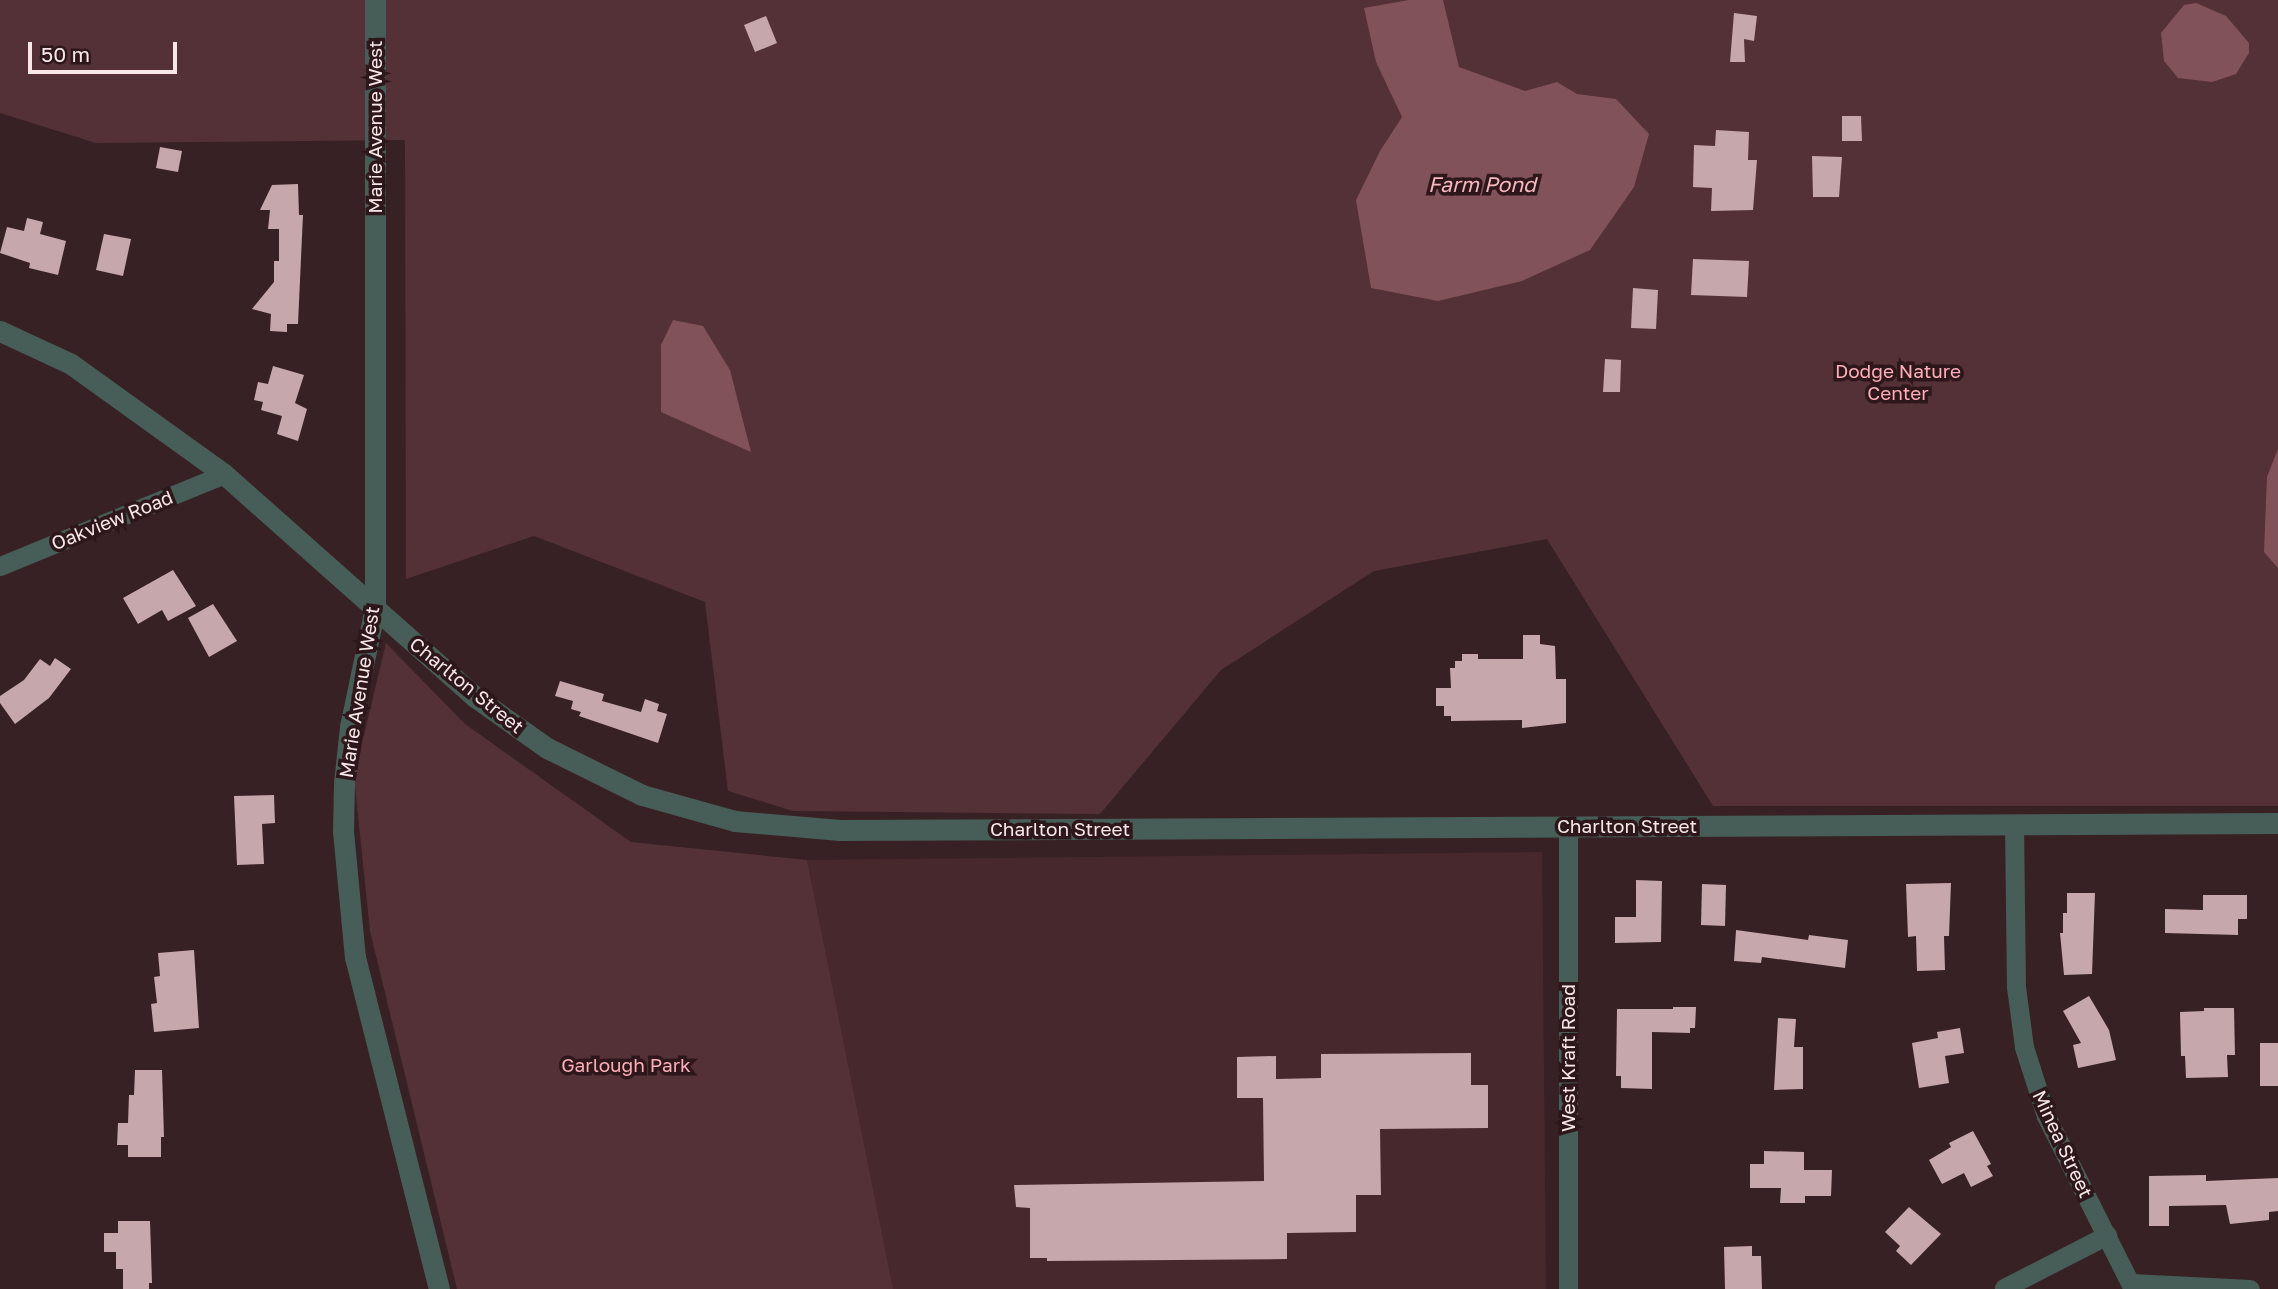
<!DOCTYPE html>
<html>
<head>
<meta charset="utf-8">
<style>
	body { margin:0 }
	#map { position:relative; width:2278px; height:1289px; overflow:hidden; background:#382124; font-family:"Golos Text",sans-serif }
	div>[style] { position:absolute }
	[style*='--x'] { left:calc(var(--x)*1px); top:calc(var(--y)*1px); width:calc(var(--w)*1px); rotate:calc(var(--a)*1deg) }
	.built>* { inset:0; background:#47282c }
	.green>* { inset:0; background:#543136 }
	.water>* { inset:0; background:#815259 }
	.building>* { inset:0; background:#c6a7ab }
	.minor>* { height:19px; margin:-9.5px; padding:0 9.5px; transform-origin:9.5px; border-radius:9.5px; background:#475d57 }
	.tertiary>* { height:21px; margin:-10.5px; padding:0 10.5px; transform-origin:10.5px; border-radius:10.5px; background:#475d57 }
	span { translate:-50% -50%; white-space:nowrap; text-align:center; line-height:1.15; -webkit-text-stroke:7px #2e171b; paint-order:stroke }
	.street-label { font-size:19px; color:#f7e7e8 }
	.park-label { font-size:19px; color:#fdaeb8 }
	.water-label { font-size:21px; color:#f7b7bf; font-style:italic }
	.scale { position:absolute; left:28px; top:42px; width:149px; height:32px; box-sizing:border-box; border:4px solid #f7e7e8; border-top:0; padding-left:9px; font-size:21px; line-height:24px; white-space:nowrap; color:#f7e7e8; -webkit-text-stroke:5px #2e171b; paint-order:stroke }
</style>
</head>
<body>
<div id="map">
	<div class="built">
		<div style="clip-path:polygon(1542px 852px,1546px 1289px,892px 1289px,807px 860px)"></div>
	</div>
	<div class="green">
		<div style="clip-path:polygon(0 0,2278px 0,2278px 806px,1713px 806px,1547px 539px,1374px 571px,1221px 670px,1100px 814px,793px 811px,728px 791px,705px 602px,534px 536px,406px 579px,405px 140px,96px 143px,0 113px)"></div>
		<div style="clip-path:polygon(386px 643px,465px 724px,631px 842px,807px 860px,893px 1289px,457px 1289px,370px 931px,354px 777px)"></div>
	</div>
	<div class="water">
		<div style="clip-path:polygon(1409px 0,1443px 0,1459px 67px,1525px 91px,1557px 82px,1577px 94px,1616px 99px,1649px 134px,1634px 187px,1590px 250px,1522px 281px,1438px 301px,1371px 288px,1356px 200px,1380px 151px,1402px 117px,1376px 62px,1364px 8px)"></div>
		<div style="clip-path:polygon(2196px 3px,2226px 16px,2249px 43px,2249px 53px,2236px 74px,2212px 82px,2178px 78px,2164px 61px,2161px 33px,2184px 5px)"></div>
		<div style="clip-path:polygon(673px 320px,703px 326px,730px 370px,751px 452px,661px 412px,661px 345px)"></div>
		<div style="clip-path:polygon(2278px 449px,2278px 568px,2264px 552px,2267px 477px)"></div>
	</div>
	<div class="building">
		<div style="clip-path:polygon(1734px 13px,1757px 16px,1754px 41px,1744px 39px,1745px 62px,1730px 62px)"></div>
		<div style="clip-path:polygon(766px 16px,777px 43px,755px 52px,744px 25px)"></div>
		<div style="clip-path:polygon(1842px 116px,1861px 116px,1862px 141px,1842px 141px)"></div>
		<div style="clip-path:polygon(1716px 130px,1749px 132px,1748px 160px,1757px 160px,1753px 210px,1711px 211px,1712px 188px,1693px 187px,1694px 145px,1715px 146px)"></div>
		<div style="clip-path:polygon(160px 147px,182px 151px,178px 172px,156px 168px)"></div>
		<div style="clip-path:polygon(1812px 156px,1842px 157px,1839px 197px,1813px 197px)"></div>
		<div style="clip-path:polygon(298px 184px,299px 215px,303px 215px,298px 324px,287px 324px,287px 332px,270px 331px,271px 314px,252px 309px,274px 282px,274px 261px,279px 261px,279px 229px,268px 229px,270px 210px,260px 210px,272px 185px)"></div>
		<div style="clip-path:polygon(27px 218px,43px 222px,40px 234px,66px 241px,58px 275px,29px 268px,30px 263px,0 253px,7px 227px,24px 231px)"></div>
		<div style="clip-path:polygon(104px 234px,131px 239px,123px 276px,96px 270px)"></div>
		<div style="clip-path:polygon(1693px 259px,1749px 261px,1747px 297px,1691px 295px)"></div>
		<div style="clip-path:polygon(1633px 288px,1658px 290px,1656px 329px,1631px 328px)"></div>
		<div style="clip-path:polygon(1605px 359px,1621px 360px,1620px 392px,1603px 392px)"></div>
		<div style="clip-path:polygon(273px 366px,304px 375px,295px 403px,307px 409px,298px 441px,277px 434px,282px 416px,261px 410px,263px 402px,254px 400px,258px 382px,268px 384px)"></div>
		<div style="clip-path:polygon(173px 570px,196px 606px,168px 621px,162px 610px,138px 624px,123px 598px)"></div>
		<div style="clip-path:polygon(213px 604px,237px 641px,209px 657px,188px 618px)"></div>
		<div style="clip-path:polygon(1523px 635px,1540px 635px,1540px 644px,1555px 646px,1556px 679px,1566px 679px,1566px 723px,1522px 728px,1522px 720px,1451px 721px,1451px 716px,1444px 716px,1444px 706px,1436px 706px,1436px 688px,1451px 688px,1450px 668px,1455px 668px,1455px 661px,1462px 661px,1462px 654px,1478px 654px,1478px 659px,1523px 659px)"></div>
		<div style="clip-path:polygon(55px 658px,71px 669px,49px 698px,15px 724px,0 703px,0 696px,24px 680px,40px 659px,50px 666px)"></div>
		<div style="clip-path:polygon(560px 681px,604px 694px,602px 701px,641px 712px,645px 699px,659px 704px,657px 711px,667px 714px,658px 743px,579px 716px,581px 712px,571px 709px,573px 701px,555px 696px)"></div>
		<div style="clip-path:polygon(274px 795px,275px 823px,262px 824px,264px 864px,237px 865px,234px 796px)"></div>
		<div style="clip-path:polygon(1636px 880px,1662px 881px,1661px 942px,1615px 943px,1615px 917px,1636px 917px)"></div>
		<div style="clip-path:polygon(1951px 883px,1949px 936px,1944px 936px,1945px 970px,1917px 971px,1916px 936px,1908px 937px,1906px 884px)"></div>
		<div style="clip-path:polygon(1702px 884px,1726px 885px,1725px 926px,1701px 925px)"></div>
		<div style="clip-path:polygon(2067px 893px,2095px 893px,2092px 974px,2064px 975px,2060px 933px,2063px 933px,2063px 913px,2067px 913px)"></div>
		<div style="clip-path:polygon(2203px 895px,2247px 895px,2247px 919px,2238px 919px,2238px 935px,2165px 933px,2165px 909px,2203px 910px)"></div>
		<div style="clip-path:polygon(1736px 930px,1808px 940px,1809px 935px,1848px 940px,1845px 968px,1762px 957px,1761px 963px,1734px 961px)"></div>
		<div style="clip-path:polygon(194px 950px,199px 1028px,154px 1032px,151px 1004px,157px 1003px,154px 977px,160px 976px,158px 953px)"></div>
		<div style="clip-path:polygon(2089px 996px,2109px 1030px,2116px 1060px,2078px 1068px,2073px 1045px,2081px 1043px,2063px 1011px)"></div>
		<div style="clip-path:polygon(1673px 1007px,1696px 1007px,1695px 1028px,1690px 1028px,1690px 1033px,1652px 1032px,1652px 1089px,1621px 1088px,1621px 1076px,1616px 1076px,1617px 1009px,1673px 1009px)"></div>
		<div style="clip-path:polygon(2204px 1008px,2234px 1008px,2235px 1055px,2227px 1055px,2228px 1077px,2186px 1078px,2185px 1056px,2181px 1056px,2180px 1012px,2204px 1011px)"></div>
		<div style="clip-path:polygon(1778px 1018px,1796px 1019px,1794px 1047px,1803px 1047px,1803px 1089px,1774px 1090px)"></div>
		<div style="clip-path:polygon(1960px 1028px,1964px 1053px,1945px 1056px,1949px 1083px,1919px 1088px,1912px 1043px,1938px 1038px,1937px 1032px)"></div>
		<div style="clip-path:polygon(2260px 1043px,2278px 1043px,2278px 1086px,2260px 1086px)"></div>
		<div style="clip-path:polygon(1471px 1053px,1471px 1085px,1488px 1085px,1488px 1128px,1380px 1129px,1381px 1195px,1356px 1195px,1356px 1232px,1287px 1233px,1287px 1259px,1047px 1261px,1047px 1258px,1030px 1258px,1030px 1208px,1016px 1207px,1014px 1185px,1264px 1181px,1263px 1098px,1237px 1098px,1237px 1057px,1276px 1056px,1276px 1079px,1321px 1078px,1321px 1054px)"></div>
		<div style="clip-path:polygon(135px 1070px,162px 1070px,164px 1137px,161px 1137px,161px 1157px,128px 1157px,128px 1145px,117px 1145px,118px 1123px,128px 1123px,129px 1095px,134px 1095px)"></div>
		<div style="clip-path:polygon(1973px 1131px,1991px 1164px,1987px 1166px,1993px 1176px,1971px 1187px,1964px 1173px,1942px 1184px,1929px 1160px,1951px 1147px,1949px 1143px)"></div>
		<div style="clip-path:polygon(1764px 1151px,1804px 1152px,1804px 1170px,1832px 1170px,1831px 1196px,1805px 1196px,1805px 1203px,1780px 1203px,1781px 1188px,1750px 1188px,1750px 1164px,1764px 1164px)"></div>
		<div style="clip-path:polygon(2206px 1175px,2206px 1181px,2278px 1178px,2278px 1211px,2269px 1212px,2269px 1220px,2230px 1224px,2226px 1205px,2169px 1206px,2169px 1226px,2149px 1226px,2149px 1176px)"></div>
		<div style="clip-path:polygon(1909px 1207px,1941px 1234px,1911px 1265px,1896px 1251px,1900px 1246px,1885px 1232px)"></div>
		<div style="clip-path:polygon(118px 1221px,150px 1221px,152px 1283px,149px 1283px,149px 1289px,123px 1289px,123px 1269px,116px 1269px,116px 1252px,104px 1252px,104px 1233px,118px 1233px)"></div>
		<div style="clip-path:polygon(1752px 1246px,1752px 1256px,1761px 1256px,1762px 1289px,1725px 1289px,1724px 1247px)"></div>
	</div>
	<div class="minor">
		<div style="--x:0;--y:566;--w:242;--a:-22.3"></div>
		<div style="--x:2014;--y:824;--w:163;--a:89.3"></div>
		<div style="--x:2016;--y:987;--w:61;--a:82.4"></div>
		<div style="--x:2024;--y:1047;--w:72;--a:72.3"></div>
		<div style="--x:2046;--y:1116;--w:194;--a:63.3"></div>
		<div style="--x:2131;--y:1283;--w:119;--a:2.9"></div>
		<div style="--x:2004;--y:1288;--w:116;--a:-27.2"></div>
		<div style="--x:1568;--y:1289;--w:463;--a:-90"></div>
	</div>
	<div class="tertiary">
		<div style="--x:375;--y:0;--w:608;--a:90"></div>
		<div style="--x:375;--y:608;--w:122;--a:101.9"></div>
		<div style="--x:350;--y:727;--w:56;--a:96.1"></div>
		<div style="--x:344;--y:783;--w:48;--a:91.2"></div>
		<div style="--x:343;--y:831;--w:127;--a:84.6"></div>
		<div style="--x:355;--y:957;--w:342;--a:75.8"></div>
		<div style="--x:0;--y:331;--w:78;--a:24.9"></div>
		<div style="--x:71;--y:364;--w:188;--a:35.7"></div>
		<div style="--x:224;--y:474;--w:336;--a:41.6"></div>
		<div style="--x:475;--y:697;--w:88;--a:35.3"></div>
		<div style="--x:547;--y:748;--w:106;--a:26.3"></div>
		<div style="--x:642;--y:795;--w:97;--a:15.6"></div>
		<div style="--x:735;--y:821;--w:105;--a:4.9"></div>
		<div style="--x:840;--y:830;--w:1438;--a:-0.28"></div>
	</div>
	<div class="street-label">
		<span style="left:375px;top:127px;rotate:-90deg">Marie Avenue West</span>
		<span style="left:112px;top:520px;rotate:-22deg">Oakview Road</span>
		<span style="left:467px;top:685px;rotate:39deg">Charlton Street</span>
		<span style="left:359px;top:692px;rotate:-81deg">Marie Avenue West</span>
		<span style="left:1627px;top:826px">Charlton Street</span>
		<span style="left:1060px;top:829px">Charlton Street</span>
		<span style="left:1568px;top:1058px;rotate:-90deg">West Kraft Road</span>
		<span style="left:2063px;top:1144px;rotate:65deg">Minea Street</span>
	</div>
	<div class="park-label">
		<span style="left:1898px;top:382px">Dodge Nature<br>Center</span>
		<span style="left:626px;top:1065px">Garlough Park</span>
	</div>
	<div class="water-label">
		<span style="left:1482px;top:184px">Farm Pond</span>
	</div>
	<div class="scale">50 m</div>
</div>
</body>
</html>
